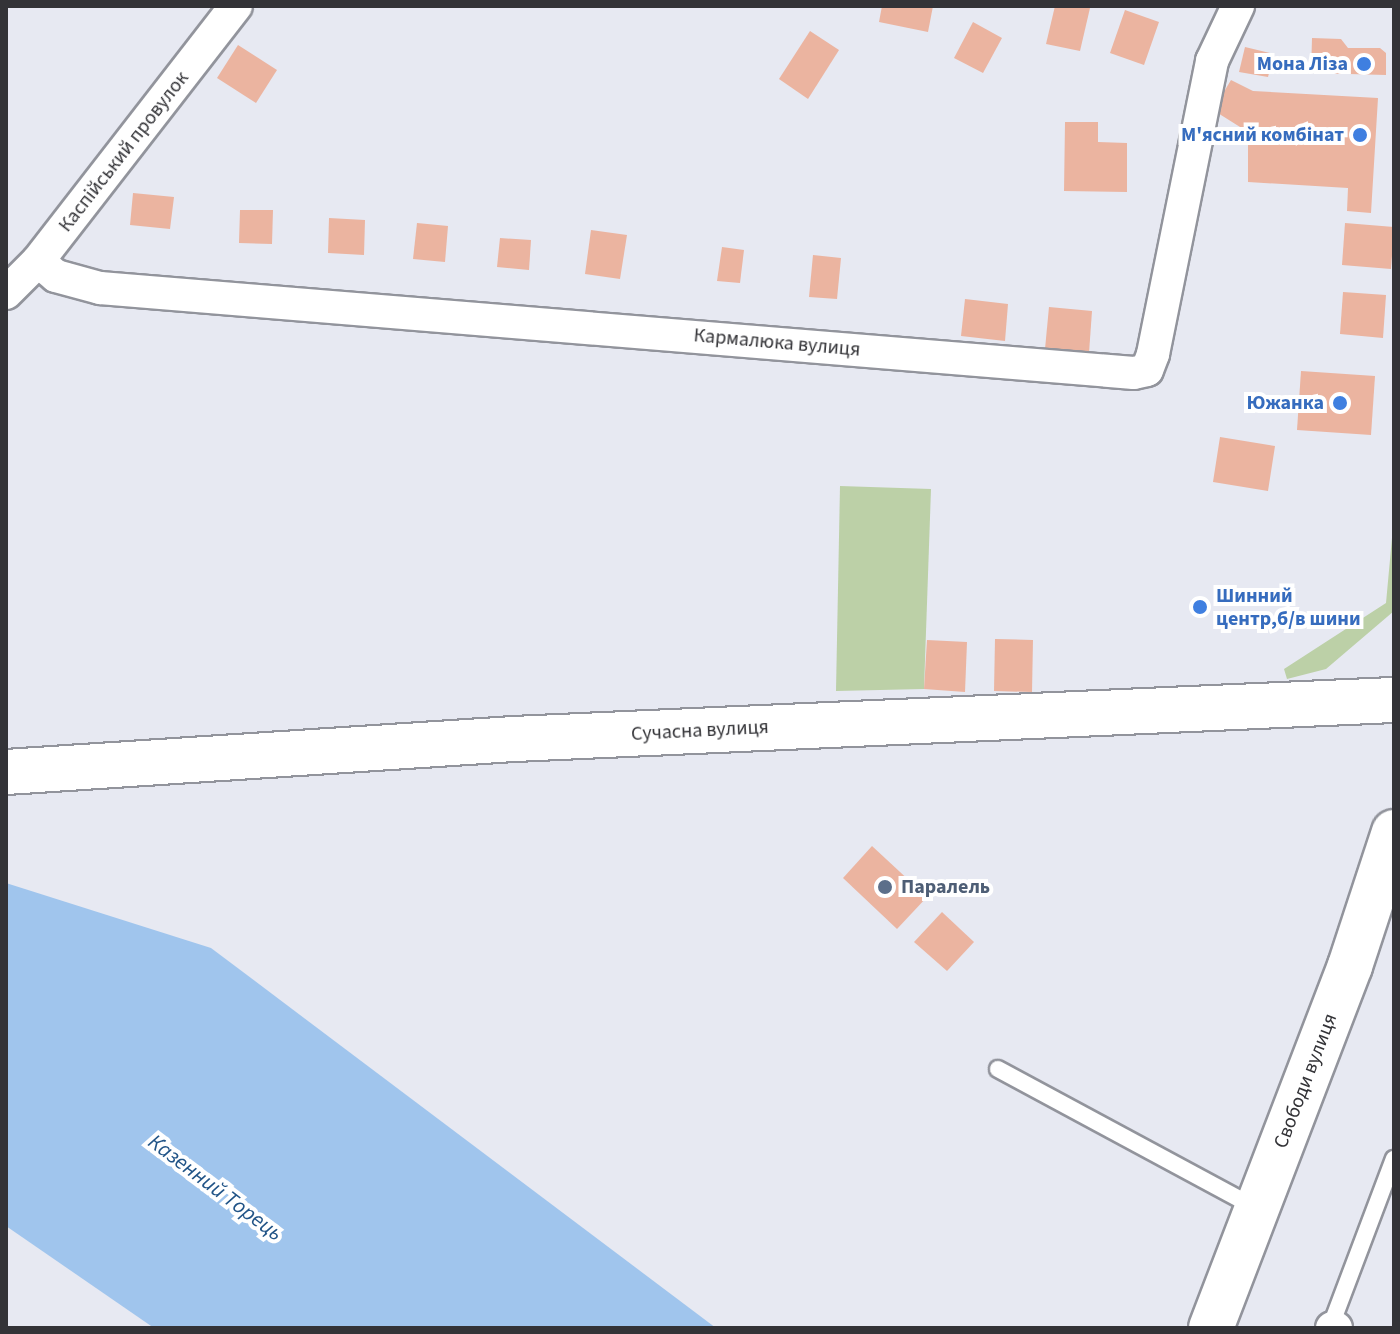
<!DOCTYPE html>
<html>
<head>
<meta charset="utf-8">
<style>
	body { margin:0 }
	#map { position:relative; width:1400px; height:1334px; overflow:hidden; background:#e7e9f2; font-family:"Source Sans 3",sans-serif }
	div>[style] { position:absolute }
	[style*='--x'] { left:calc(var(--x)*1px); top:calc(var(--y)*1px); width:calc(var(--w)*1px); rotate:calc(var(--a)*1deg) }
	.green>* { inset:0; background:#bcd0a7 }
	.water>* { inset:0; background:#a0c5ed }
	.building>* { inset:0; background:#ebb4a0 }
	.roads { filter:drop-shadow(2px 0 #92949c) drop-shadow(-2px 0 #92949c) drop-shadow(0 2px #92949c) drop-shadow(0 -2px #92949c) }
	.lane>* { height:16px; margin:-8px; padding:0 8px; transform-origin:8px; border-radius:8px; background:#fff }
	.street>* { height:32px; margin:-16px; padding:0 16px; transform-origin:16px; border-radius:16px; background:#fff }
	.secondary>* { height:44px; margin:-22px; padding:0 22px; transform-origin:22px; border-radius:22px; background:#fff }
	.primary>* { height:44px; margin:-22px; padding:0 22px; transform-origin:22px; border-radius:22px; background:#fff }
	.dots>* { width:22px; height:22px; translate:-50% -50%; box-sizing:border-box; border:4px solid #fff; border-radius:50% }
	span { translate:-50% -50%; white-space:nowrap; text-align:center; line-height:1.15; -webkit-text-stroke:8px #fff; paint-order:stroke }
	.shop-label { font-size:20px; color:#366cbe; font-weight:700 }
	.right { translate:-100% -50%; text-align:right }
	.left { translate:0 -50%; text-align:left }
	.street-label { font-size:20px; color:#333337 }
	.service-label { font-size:20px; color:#4e5e75; font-weight:700 }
	.water-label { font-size:22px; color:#215487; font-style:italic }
	.frame { position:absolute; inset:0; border:8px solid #333337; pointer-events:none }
</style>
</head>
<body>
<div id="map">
	<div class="green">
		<div style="clip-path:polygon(840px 486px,931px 489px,924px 689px,836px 691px)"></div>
		<div style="clip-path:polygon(1394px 516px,1394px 611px,1326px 669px,1287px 679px,1284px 669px,1386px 603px)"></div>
	</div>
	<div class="water">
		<div style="clip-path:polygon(6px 883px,211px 948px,716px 1328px,154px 1328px,6px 1226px)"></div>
	</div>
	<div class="building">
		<div style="clip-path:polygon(882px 6px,933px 6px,928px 32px,879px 22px)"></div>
		<div style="clip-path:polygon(1055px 6px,1090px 8px,1080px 51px,1046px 44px)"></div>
		<div style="clip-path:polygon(1125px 10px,1159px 22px,1144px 65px,1110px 53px)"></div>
		<div style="clip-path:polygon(973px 22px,1002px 38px,983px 73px,954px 58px)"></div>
		<div style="clip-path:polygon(810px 31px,839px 50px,808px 99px,779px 79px)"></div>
		<div style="clip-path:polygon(1312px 38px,1341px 39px,1348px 48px,1380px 48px,1386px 53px,1386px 75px,1311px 73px)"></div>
		<div style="clip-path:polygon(238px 45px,277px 70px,256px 103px,217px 78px)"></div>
		<div style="clip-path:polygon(1245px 47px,1274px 54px,1268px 77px,1239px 72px)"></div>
		<div style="clip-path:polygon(1231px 80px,1253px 91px,1378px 98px,1371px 213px,1347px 211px,1348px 188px,1248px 182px,1248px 132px,1213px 110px)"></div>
		<div style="clip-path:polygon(1065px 122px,1098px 122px,1098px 142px,1127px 143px,1127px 192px,1064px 191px)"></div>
		<div style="clip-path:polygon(133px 193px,174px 197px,170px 229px,130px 225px)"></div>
		<div style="clip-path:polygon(240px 210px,273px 210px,272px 244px,239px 243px)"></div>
		<div style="clip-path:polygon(329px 218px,365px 220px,364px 255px,328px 253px)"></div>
		<div style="clip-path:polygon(417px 223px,448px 226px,445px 262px,413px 259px)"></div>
		<div style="clip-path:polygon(1345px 223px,1394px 227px,1391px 269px,1342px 265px)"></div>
		<div style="clip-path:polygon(591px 230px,627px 235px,620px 279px,585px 274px)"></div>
		<div style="clip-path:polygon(500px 238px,531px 240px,529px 270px,497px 267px)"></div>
		<div style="clip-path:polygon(722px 247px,744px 250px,740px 283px,717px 281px)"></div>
		<div style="clip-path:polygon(813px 255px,841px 258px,837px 299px,809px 297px)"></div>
		<div style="clip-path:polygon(1343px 292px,1386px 295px,1383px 338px,1340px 334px)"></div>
		<div style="clip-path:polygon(965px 299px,1008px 304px,1005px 341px,961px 336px)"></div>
		<div style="clip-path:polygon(1049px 307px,1092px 311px,1089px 353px,1045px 349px)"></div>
		<div style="clip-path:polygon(1301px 371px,1375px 376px,1371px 435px,1297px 430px)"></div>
		<div style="clip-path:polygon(1220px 437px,1275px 446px,1268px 491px,1213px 482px)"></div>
		<div style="clip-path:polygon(995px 639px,1033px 640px,1032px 692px,994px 691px)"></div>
		<div style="clip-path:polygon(927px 640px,967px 642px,965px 692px,924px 689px)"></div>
		<div style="clip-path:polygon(872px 846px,927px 897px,897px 929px,843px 878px)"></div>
		<div style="clip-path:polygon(942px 912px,974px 942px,947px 971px,914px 942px)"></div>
	</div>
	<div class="roads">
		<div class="lane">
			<div style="--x:998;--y:1069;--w:293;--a:28.3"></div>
			<div style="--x:1330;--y:1328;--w:181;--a:-69.3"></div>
		</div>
		<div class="street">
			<div style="--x:38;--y:261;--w:23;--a:40"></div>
			<div style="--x:56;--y:276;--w:46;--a:15.3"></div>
			<div style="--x:100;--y:288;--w:1037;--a:4.7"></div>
			<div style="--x:1134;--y:373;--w:13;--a:-13"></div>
			<div style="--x:1147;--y:370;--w:17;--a:-69"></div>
			<div style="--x:1153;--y:354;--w:299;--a:-78.6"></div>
			<div style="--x:1212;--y:61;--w:61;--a:-64.7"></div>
			<div style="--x:6;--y:293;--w:45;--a:-45"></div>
			<div style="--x:38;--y:261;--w:323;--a:-52.2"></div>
			<div style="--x:1332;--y:1328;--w:4;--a:0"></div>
		</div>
		<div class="secondary">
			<div style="--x:1211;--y:1328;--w:388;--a:-69"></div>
			<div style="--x:1350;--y:966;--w:141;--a:-71.8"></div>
		</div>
		<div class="primary">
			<div style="--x:6;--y:772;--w:509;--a:-3.72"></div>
			<div style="--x:514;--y:739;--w:881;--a:-2.54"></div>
		</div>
	</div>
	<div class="dots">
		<div style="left:1364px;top:64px;background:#3f7fe0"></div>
		<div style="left:1360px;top:135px;background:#3f7fe0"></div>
		<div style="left:1340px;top:403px;background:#3f7fe0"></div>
		<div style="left:1200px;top:607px;background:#3f7fe0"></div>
		<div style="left:885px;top:887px;background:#5c6f8a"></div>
	</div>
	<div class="shop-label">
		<span class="right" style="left:1348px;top:64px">Мона Ліза</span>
		<span class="right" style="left:1344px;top:135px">М'ясний комбінат</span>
		<span class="right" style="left:1324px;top:403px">Южанка</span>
		<span class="left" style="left:1216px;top:608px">Шинний<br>центр,б/в шини</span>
	</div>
	<div class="street-label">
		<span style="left:124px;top:152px;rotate:-52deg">Каспійський провулок</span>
		<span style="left:777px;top:343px;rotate:5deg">Кармалюка вулиця</span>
		<span style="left:700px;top:731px;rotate:-3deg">Сучасна вулиця</span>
		<span style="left:1306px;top:1081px;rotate:-69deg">Свободи вулиця</span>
	</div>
	<div class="service-label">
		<span class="left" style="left:901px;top:887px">Паралель</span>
	</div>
	<div class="water-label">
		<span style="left:215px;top:1188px;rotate:37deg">Казенний Торець</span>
	</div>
	<div class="frame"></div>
</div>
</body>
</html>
